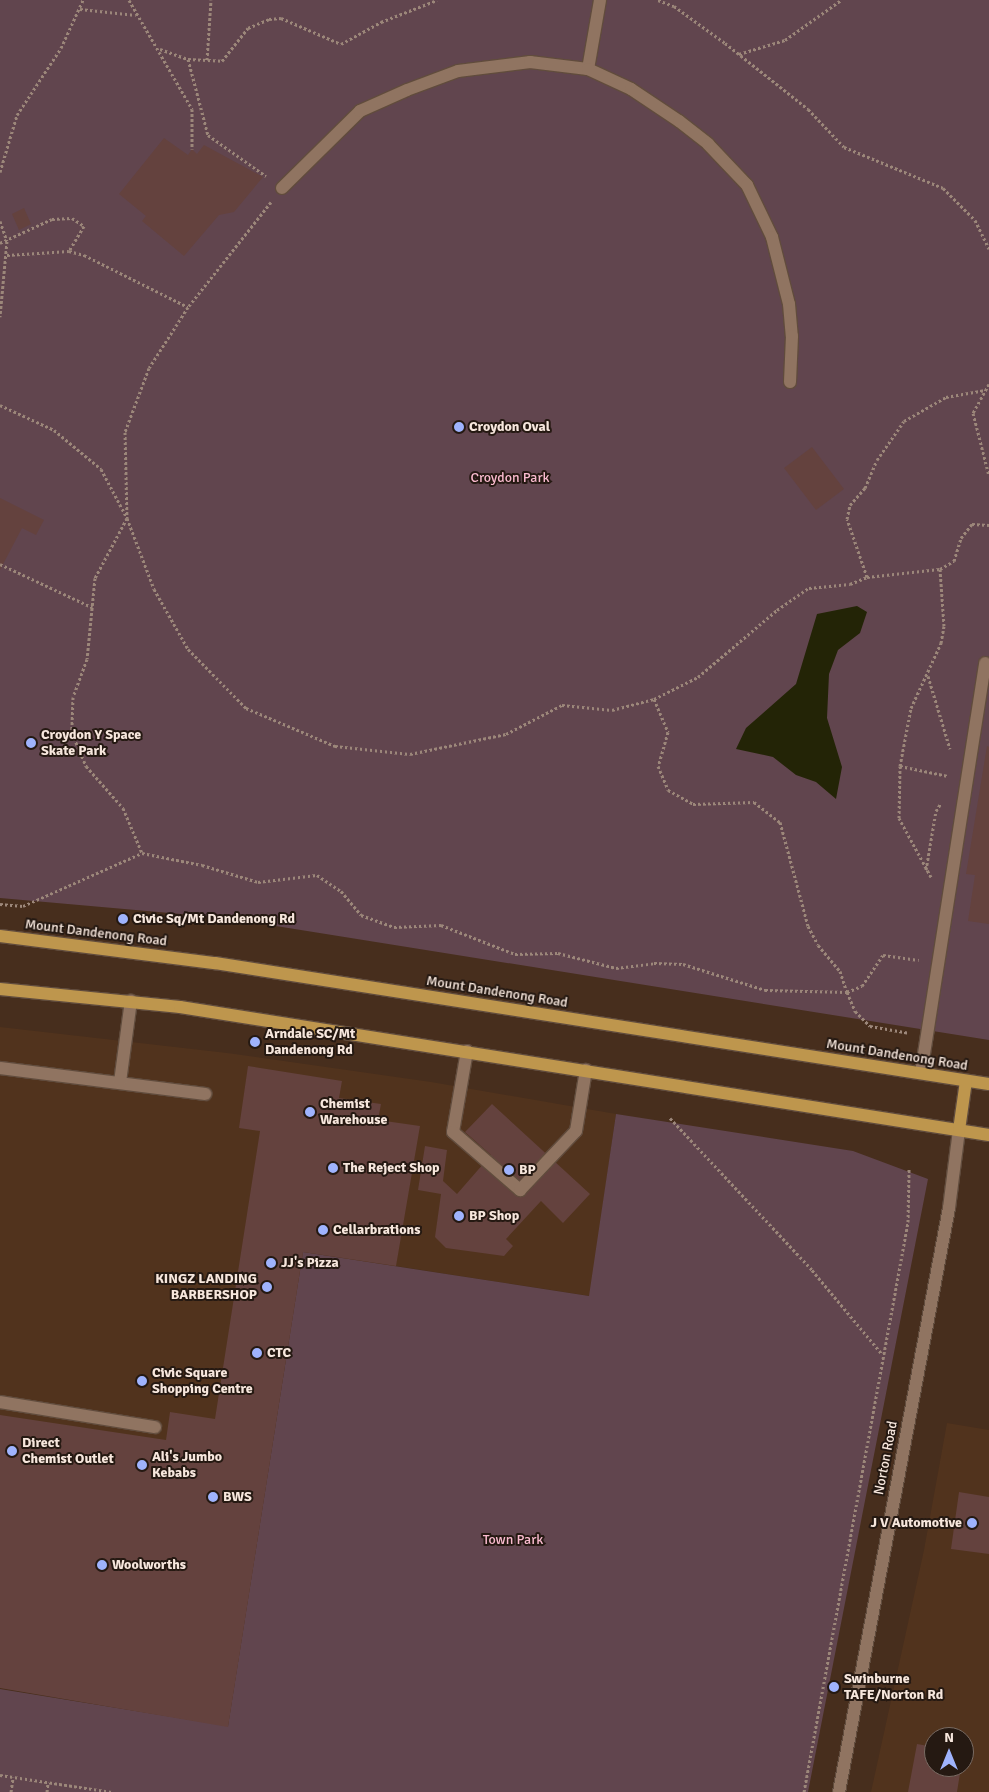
<!DOCTYPE html>
<html>
<head>
<meta charset="utf-8">
<style>
	body { margin:0 }
	#map { position:relative; width:989px; height:1792px; overflow:hidden; background:#472e1d; font-family:Signika,sans-serif }
	div>[style] { position:absolute }
	[style*='--x'] { left:calc(var(--x)*1px); top:calc(var(--y)*1px); width:calc(var(--w)*1px); rotate:calc(var(--a)*1deg) }
	.built>* { inset:0; background:#51331d }
	.green>* { inset:0; background:#61454e }
	.water>* { inset:0; background:#232406 }
	.building>* { inset:0; background:#64423e }
	.path>* { height:3px; margin-top:-1.5px; transform-origin:0; background:repeating-linear-gradient(90deg,#9c877a 0 2.5px,transparent 0 5px) }
	.roads { filter:drop-shadow(1px 0 #614c3d) drop-shadow(-1px 0 #614c3d) drop-shadow(0 1px #614c3d) drop-shadow(0 -1px #614c3d) }
	.minor>* { height:12px; margin:-6px; padding:0 6px; transform-origin:6px; border-radius:6px; background:#907461 }
	.major>* { height:12px; margin:-6px; padding:0 6px; transform-origin:6px; border-radius:6px; background:#be964d }
	.dots>* { width:14px; height:14px; translate:-50% -50%; box-sizing:border-box; border:2px solid #251912; border-radius:50% }
	span { translate:-50% -50%; white-space:nowrap; text-align:center; line-height:1.15; -webkit-text-stroke:4px #251912; paint-order:stroke }
	.poi-label { font-size:14px; color:#f7e7dd; font-weight:700 }
	.left { translate:0 -50%; text-align:left }
	.right { translate:-100% -50%; text-align:right }
	.park-label { font-size:14px; color:#fabbcf }
	.street-label { font-size:14px; color:#f7e7dd }
	.north { position:absolute; left:924px; top:1727px; width:50px; height:50px; box-sizing:border-box; background:#251912; border:1px solid #796b63; border-radius:50%; rotate:0deg; font-size:14px; font-weight:700; line-height:20px; text-align:center; color:#f7e7dd }
	.north::after { content:''; display:block; margin:auto; width:18px; height:22px; background:#9fb3fd; clip-path:polygon(50% 0,100% 100%,50% 72%,0 100%) }
</style>
</head>
<body>
<div id="map">
	<div class="built">
		<div style="clip-path:polygon(0 1027px,227px 1053px,431px 1082px,616px 1114px,590px 1296px,396px 1266px,288px 1346px,228px 1727px,0 1688px)"></div>
		<div style="clip-path:polygon(evenodd,947px 1423px,989px 1430px,989px 1792px,871px 1792px,924px 1550px,947px 1423px,934px 1737px,964px 1737px,964px 1767px,934px 1767px,934px 1737px)"></div>
	</div>
	<div class="green">
		<div style="clip-path:polygon(0 0,989px 0,989px 1040px,226px 918px,0 898px)"></div>
		<div style="clip-path:polygon(616px 1114px,853px 1151px,928px 1179px,808px 1792px,0 1792px,0 1689px,228px 1726px,303px 1252px,589px 1296px)"></div>
	</div>
	<div class="water">
		<div style="clip-path:polygon(857px 606px,867px 612px,860px 633px,838px 650px,829px 674px,827px 718px,842px 767px,836px 799px,816px 782px,796px 775px,773px 757px,736px 749px,746px 728px,796px 684px,817px 614px)"></div>
	</div>
	<div class="building">
		<div style="clip-path:polygon(164px 138px,188px 155px,192px 149px,197px 154px,204px 145px,263px 177px,234px 212px,219px 215px,184px 256px,142px 221px,146px 216px,119px 194px)"></div>
		<div style="clip-path:polygon(24px 208px,31px 224px,19px 230px,12px 214px)"></div>
		<div style="clip-path:polygon(812px 447px,844px 489px,816px 510px,784px 468px)"></div>
		<div style="clip-path:polygon(0 498px,44px 520px,36px 535px,22px 528px,0 570px)"></div>
		<div style="clip-path:polygon(987px 746px,989px 747px,989px 924px,968px 921px,975px 875px,966px 874px)"></div>
		<div style="clip-path:polygon(248px 1066px,342px 1081px,339px 1098px,381px 1104px,378px 1120px,420px 1126px,396px 1266px,303px 1252px,228px 1727px,0 1688px,0 1415px,166px 1440px,170px 1412px,215px 1419px,260px 1131px,239px 1128px)"></div>
		<div style="clip-path:polygon(492px 1104px,590px 1194px,563px 1223px,541px 1201px,506px 1239px,513px 1246px,504px 1256px,446px 1248px,435px 1237px,441px 1194px,418px 1190px,425px 1146px,447px 1150px,443px 1181px,457px 1194px,491px 1155px,465px 1132px)"></div>
		<div style="clip-path:polygon(959px 1492px,989px 1497px,989px 1554px,951px 1549px)"></div>
		<div style="clip-path:polygon(917px 1744px,934px 1747px,934px 1767px,961px 1767px,957px 1792px,908px 1792px)"></div>
	</div>
	<div class="path">
		<div style="--x:129;--y:0;--w:126;--a:60"></div>
		<div style="--x:192;--y:109;--w:40;--a:90"></div>
		<div style="--x:658;--y:0;--w:17;--a:21"></div>
		<div style="--x:674;--y:6;--w:63;--a:36"></div>
		<div style="--x:725;--y:43;--w:106;--a:38.5"></div>
		<div style="--x:808;--y:109;--w:52;--a:46.5"></div>
		<div style="--x:844;--y:147;--w:107;--a:22.5"></div>
		<div style="--x:943;--y:188;--w:45;--a:45"></div>
		<div style="--x:975;--y:220;--w:32;--a:64"></div>
		<div style="--x:80;--y:9;--w:56;--a:6.1"></div>
		<div style="--x:160;--y:49;--w:30;--a:20"></div>
		<div style="--x:188;--y:59;--w:79;--a:75.3"></div>
		<div style="--x:208;--y:135;--w:71;--a:35.3"></div>
		<div style="--x:739;--y:54;--w:48;--a:-16.9"></div>
		<div style="--x:785;--y:40;--w:69;--a:-35.5"></div>
		<div style="--x:188;--y:59;--w:34;--a:3"></div>
		<div style="--x:222;--y:61;--w:42;--a:-51.8"></div>
		<div style="--x:248;--y:28;--w:23;--a:-23"></div>
		<div style="--x:269;--y:19;--w:12;--a:-5"></div>
		<div style="--x:281;--y:18;--w:65;--a:23.4"></div>
		<div style="--x:341;--y:44;--w:46;--a:-28.8"></div>
		<div style="--x:381;--y:22;--w:60;--a:-21.4"></div>
		<div style="--x:207;--y:60;--w:60;--a:-86.2"></div>
		<div style="--x:0;--y:172;--w:59;--a:-73.4"></div>
		<div style="--x:17;--y:115;--w:80;--a:-56.7"></div>
		<div style="--x:61;--y:48;--w:53;--a:-65.4"></div>
		<div style="--x:271;--y:202;--w:134;--a:128.3"></div>
		<div style="--x:188;--y:307;--w:72;--a:122.6"></div>
		<div style="--x:149;--y:368;--w:68;--a:110.6"></div>
		<div style="--x:125;--y:432;--w:86;--a:88.7"></div>
		<div style="--x:127;--y:518;--w:76;--a:69.2"></div>
		<div style="--x:154;--y:589;--w:69;--a:60.5"></div>
		<div style="--x:188;--y:649;--w:83;--a:45.5"></div>
		<div style="--x:246;--y:708;--w:97;--a:23.1"></div>
		<div style="--x:335;--y:746;--w:75;--a:6.1"></div>
		<div style="--x:410;--y:754;--w:98;--a:-11.8"></div>
		<div style="--x:506;--y:734;--w:63;--a:-27.4"></div>
		<div style="--x:562;--y:705;--w:50;--a:5.7"></div>
		<div style="--x:612;--y:710;--w:43;--a:-14.7"></div>
		<div style="--x:654;--y:699;--w:36;--a:67"></div>
		<div style="--x:668;--y:732;--w:35;--a:106"></div>
		<div style="--x:658;--y:766;--w:26;--a:67"></div>
		<div style="--x:668;--y:790;--w:29;--a:29"></div>
		<div style="--x:693;--y:804;--w:61;--a:-1.9"></div>
		<div style="--x:754;--y:802;--w:33;--a:38"></div>
		<div style="--x:780;--y:822;--w:108;--a:74.9"></div>
		<div style="--x:808;--y:926;--w:21;--a:62"></div>
		<div style="--x:818;--y:945;--w:34;--a:50"></div>
		<div style="--x:840;--y:971;--w:22;--a:72"></div>
		<div style="--x:847;--y:992;--w:16;--a:-22"></div>
		<div style="--x:862;--y:986;--w:37;--a:-56"></div>
		<div style="--x:883;--y:955;--w:36;--a:8"></div>
		<div style="--x:0;--y:221;--w:21;--a:71"></div>
		<div style="--x:7;--y:241;--w:76;--a:95.3"></div>
		<div style="--x:0;--y:243;--w:57;--a:-24.8"></div>
		<div style="--x:52;--y:219;--w:20;--a:-3"></div>
		<div style="--x:72;--y:218;--w:14;--a:34"></div>
		<div style="--x:84;--y:226;--w:29;--a:121"></div>
		<div style="--x:7;--y:255;--w:62;--a:-3.7"></div>
		<div style="--x:69;--y:251;--w:16;--a:15"></div>
		<div style="--x:84;--y:255;--w:116;--a:26.6"></div>
		<div style="--x:989;--y:384;--w:33;--a:119"></div>
		<div style="--x:973;--y:413;--w:65;--a:75.7"></div>
		<div style="--x:0;--y:405;--w:60;--a:24.8"></div>
		<div style="--x:54;--y:430;--w:61;--a:39.7"></div>
		<div style="--x:101;--y:469;--w:55;--a:62"></div>
		<div style="--x:127;--y:518;--w:68;--a:118.1"></div>
		<div style="--x:95;--y:578;--w:81;--a:95.6"></div>
		<div style="--x:87;--y:659;--w:40;--a:110.2"></div>
		<div style="--x:73;--y:697;--w:36;--a:92"></div>
		<div style="--x:72;--y:733;--w:36;--a:67"></div>
		<div style="--x:86;--y:766;--w:56;--a:48.6"></div>
		<div style="--x:123;--y:808;--w:49;--a:67.1"></div>
		<div style="--x:0;--y:564;--w:102;--a:25.1"></div>
		<div style="--x:867;--y:577;--w:61;--a:-109"></div>
		<div style="--x:847;--y:519;--w:14;--a:-78"></div>
		<div style="--x:850;--y:505;--w:23;--a:-49"></div>
		<div style="--x:865;--y:488;--w:30;--a:-67"></div>
		<div style="--x:877;--y:460;--w:47;--a:-55.3"></div>
		<div style="--x:904;--y:421;--w:48;--a:-29.7"></div>
		<div style="--x:946;--y:397;--w:40;--a:-10"></div>
		<div style="--x:928;--y:676;--w:76;--a:73.2"></div>
		<div style="--x:654;--y:699;--w:49;--a:-26.6"></div>
		<div style="--x:698;--y:677;--w:104;--a:-40.3"></div>
		<div style="--x:777;--y:610;--w:39;--a:-35"></div>
		<div style="--x:809;--y:588;--w:41;--a:-5.6"></div>
		<div style="--x:850;--y:584;--w:18;--a:-22"></div>
		<div style="--x:867;--y:577;--w:73;--a:-6.3"></div>
		<div style="--x:940;--y:569;--w:16;--a:-30"></div>
		<div style="--x:954;--y:561;--w:24;--a:-73"></div>
		<div style="--x:961;--y:538;--w:18;--a:-52"></div>
		<div style="--x:972;--y:524;--w:17;--a:3"></div>
		<div style="--x:900;--y:766;--w:49;--a:11.8"></div>
		<div style="--x:926;--y:870;--w:60;--a:-80.4"></div>
		<div style="--x:936;--y:811;--w:9;--a:-58"></div>
		<div style="--x:931;--y:877;--w:67;--a:-118.5"></div>
		<div style="--x:899;--y:818;--w:52;--a:-88.9"></div>
		<div style="--x:900;--y:766;--w:59;--a:-79.3"></div>
		<div style="--x:911;--y:708;--w:72;--a:-65.2"></div>
		<div style="--x:941;--y:643;--w:17;--a:-80"></div>
		<div style="--x:944;--y:626;--w:57;--a:-94"></div>
		<div style="--x:0;--y:904;--w:23;--a:5"></div>
		<div style="--x:23;--y:906;--w:130;--a:-24"></div>
		<div style="--x:142;--y:853;--w:61;--a:11.3"></div>
		<div style="--x:202;--y:865;--w:59;--a:16.9"></div>
		<div style="--x:258;--y:882;--w:59;--a:-6.8"></div>
		<div style="--x:317;--y:875;--w:29;--a:34"></div>
		<div style="--x:341;--y:891;--w:31;--a:50"></div>
		<div style="--x:361;--y:915;--w:35;--a:20"></div>
		<div style="--x:394;--y:927;--w:47;--a:-2.4"></div>
		<div style="--x:441;--y:925;--w:79;--a:21.4"></div>
		<div style="--x:515;--y:954;--w:43;--a:-1.3"></div>
		<div style="--x:558;--y:953;--w:60;--a:14.5"></div>
		<div style="--x:616;--y:968;--w:38;--a:-7"></div>
		<div style="--x:654;--y:963;--w:29;--a:2"></div>
		<div style="--x:683;--y:964;--w:86;--a:17.6"></div>
		<div style="--x:765;--y:990;--w:82;--a:1.4"></div>
		<div style="--x:847;--y:992;--w:21;--a:67"></div>
		<div style="--x:855;--y:1011;--w:21;--a:45"></div>
		<div style="--x:870;--y:1026;--w:39;--a:10"></div>
		<div style="--x:670;--y:1118;--w:208;--a:46.9"></div>
		<div style="--x:812;--y:1270;--w:109;--a:50.2"></div>
		<div style="--x:0;--y:1775;--w:113;--a:8.6"></div>
		<div style="--x:11;--y:1792;--w:15;--a:-82"></div>
		<div style="--x:47;--y:1792;--w:10;--a:-84"></div>
		<div style="--x:804;--y:1792;--w:579;--a:-79.66"></div>
		<div style="--x:908;--y:1222;--w:54;--a:-88.9"></div>
	</div>
	<div class="roads">
		<div class="minor">
			<div style="--x:588;--y:69;--w:70;--a:-80.1"></div>
			<div style="--x:282;--y:188;--w:110;--a:-44.6"></div>
			<div style="--x:360;--y:111;--w:51;--a:-24.1"></div>
			<div style="--x:407;--y:90;--w:54;--a:-20.4"></div>
			<div style="--x:458;--y:71;--w:73;--a:-7.1"></div>
			<div style="--x:530;--y:62;--w:58;--a:6.9"></div>
			<div style="--x:588;--y:69;--w:47;--a:24.9"></div>
			<div style="--x:631;--y:89;--w:58;--a:33.7"></div>
			<div style="--x:679;--y:121;--w:37;--a:38"></div>
			<div style="--x:708;--y:144;--w:57;--a:46.4"></div>
			<div style="--x:747;--y:185;--w:58;--a:64.3"></div>
			<div style="--x:772;--y:237;--w:69;--a:75.8"></div>
			<div style="--x:789;--y:304;--w:32;--a:85"></div>
			<div style="--x:792;--y:336;--w:46;--a:92.5"></div>
			<div style="--x:467;--y:1051;--w:82;--a:99.8"></div>
			<div style="--x:453;--y:1132;--w:89;--a:40.9"></div>
			<div style="--x:520;--y:1190;--w:81;--a:-46.5"></div>
			<div style="--x:576;--y:1131;--w:62;--a:-80.7"></div>
			<div style="--x:0;--y:1068;--w:207;--a:7.2"></div>
			<div style="--x:921;--y:1073;--w:415;--a:-81.1"></div>
			<div style="--x:120;--y:1082;--w:82;--a:-82.3"></div>
			<div style="--x:0;--y:1402;--w:157;--a:9.2"></div>
			<div style="--x:839;--y:1792;--w:594;--a:-79.33"></div>
			<div style="--x:949;--y:1208;--w:79;--a:-82.7"></div>
		</div>
		<div class="major">
			<div style="--x:0;--y:936;--w:217;--a:7.2"></div>
			<div style="--x:215;--y:963;--w:783;--a:8.89"></div>
			<div style="--x:0;--y:989;--w:181;--a:5.7"></div>
			<div style="--x:180;--y:1007;--w:819;--a:8.99"></div>
			<div style="--x:959;--y:1130;--w:49;--a:-81.9"></div>
		</div>
	</div>
	<div class="dots">
		<div style="left:459px;top:427px;background:#9fb3fd"></div>
		<div style="left:31px;top:743px;background:#9fb3fd"></div>
		<div style="left:123px;top:919px;background:#9fb3fd"></div>
		<div style="left:255px;top:1042px;background:#9fb3fd"></div>
		<div style="left:310px;top:1112px;background:#9fb3fd"></div>
		<div style="left:333px;top:1168px;background:#9fb3fd"></div>
		<div style="left:509px;top:1170px;background:#9fb3fd"></div>
		<div style="left:459px;top:1216px;background:#9fb3fd"></div>
		<div style="left:323px;top:1230px;background:#9fb3fd"></div>
		<div style="left:271px;top:1263px;background:#9fb3fd"></div>
		<div style="left:267px;top:1287px;background:#9fb3fd"></div>
		<div style="left:257px;top:1353px;background:#9fb3fd"></div>
		<div style="left:142px;top:1381px;background:#9fb3fd"></div>
		<div style="left:12px;top:1451px;background:#9fb3fd"></div>
		<div style="left:142px;top:1465px;background:#9fb3fd"></div>
		<div style="left:213px;top:1497px;background:#9fb3fd"></div>
		<div style="left:972px;top:1523px;background:#9fb3fd"></div>
		<div style="left:102px;top:1565px;background:#9fb3fd"></div>
		<div style="left:834px;top:1687px;background:#9fb3fd"></div>
	</div>
	<div class="poi-label">
		<span class="left" style="left:469px;top:427px">Croydon Oval</span>
		<span class="left" style="left:41px;top:743px">Croydon Y Space<br>Skate Park</span>
		<span class="left" style="left:133px;top:919px">Civic Sq/Mt Dandenong Rd</span>
		<span class="left" style="left:265px;top:1042px">Arndale SC/Mt<br>Dandenong Rd</span>
		<span class="left" style="left:320px;top:1112px">Chemist<br>Warehouse</span>
		<span class="left" style="left:343px;top:1168px">The Reject Shop</span>
		<span class="left" style="left:519px;top:1170px">BP</span>
		<span class="left" style="left:469px;top:1216px">BP Shop</span>
		<span class="left" style="left:333px;top:1230px">Cellarbrations</span>
		<span class="left" style="left:281px;top:1263px">JJ's Pizza</span>
		<span class="right" style="left:257px;top:1287px">KINGZ LANDING<br>BARBERSHOP</span>
		<span class="left" style="left:267px;top:1353px">CTC</span>
		<span class="left" style="left:152px;top:1381px">Civic Square<br>Shopping Centre</span>
		<span class="left" style="left:22px;top:1451px">Direct<br>Chemist Outlet</span>
		<span class="left" style="left:152px;top:1465px">Ali's Jumbo<br>Kebabs</span>
		<span class="left" style="left:223px;top:1497px">BWS</span>
		<span class="right" style="left:962px;top:1523px">J V Automotive</span>
		<span class="left" style="left:112px;top:1565px">Woolworths</span>
		<span class="left" style="left:844px;top:1687px">Swinburne<br>TAFE/Norton Rd</span>
	</div>
	<div class="park-label">
		<span style="left:510px;top:478px">Croydon Park</span>
		<span style="left:513px;top:1540px">Town Park</span>
	</div>
	<div class="street-label">
		<span style="left:96px;top:933px;rotate:7deg">Mount Dandenong Road</span>
		<span style="left:497px;top:992px;rotate:9deg">Mount Dandenong Road</span>
		<span style="left:897px;top:1055px;rotate:9deg">Mount Dandenong Road</span>
		<span style="left:886px;top:1458px;rotate:-79deg">Norton Road</span>
	</div>
	<div class="north">N</div>
</div>
</body>
</html>
